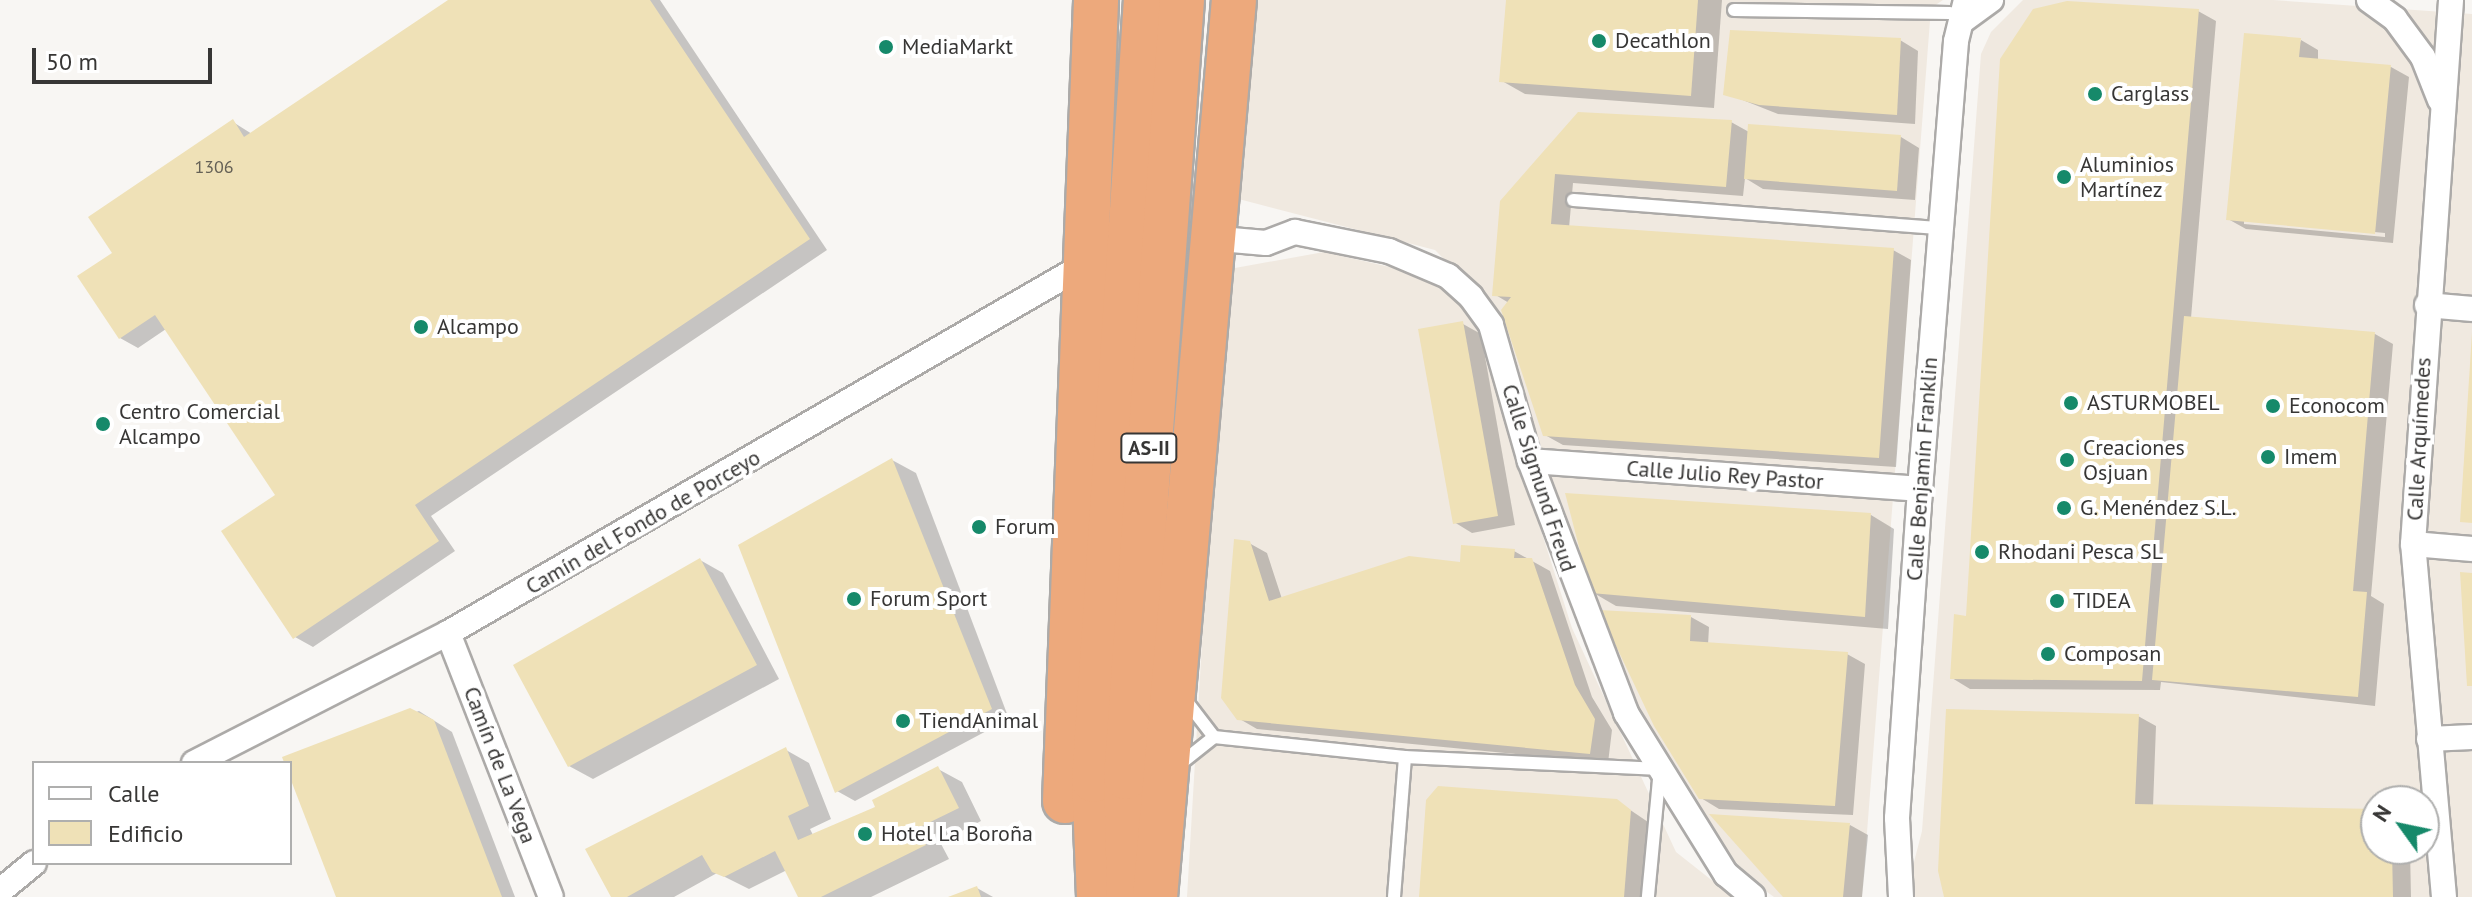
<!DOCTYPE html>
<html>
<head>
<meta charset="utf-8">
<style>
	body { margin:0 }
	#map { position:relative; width:2472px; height:897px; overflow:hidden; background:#f8f6f3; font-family:"PT Sans",sans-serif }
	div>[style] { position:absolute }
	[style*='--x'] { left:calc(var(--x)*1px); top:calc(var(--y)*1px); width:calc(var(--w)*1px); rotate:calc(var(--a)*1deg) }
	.built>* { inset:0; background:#f0e9e0 }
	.shadow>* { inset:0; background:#0003 }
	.building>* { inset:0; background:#efe1b7 }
	.roads { filter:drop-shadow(2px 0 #acaaa8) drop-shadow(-2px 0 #acaaa8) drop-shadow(0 2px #acaaa8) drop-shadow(0 -2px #acaaa8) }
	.lane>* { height:12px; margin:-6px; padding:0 6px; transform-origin:6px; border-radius:6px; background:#fff }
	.street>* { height:24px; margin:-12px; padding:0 12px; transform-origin:12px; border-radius:12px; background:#fff }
	.highway>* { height:44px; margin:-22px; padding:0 22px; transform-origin:22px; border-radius:22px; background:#eda97c }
	.dots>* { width:22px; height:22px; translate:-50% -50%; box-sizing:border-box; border:4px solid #fff; border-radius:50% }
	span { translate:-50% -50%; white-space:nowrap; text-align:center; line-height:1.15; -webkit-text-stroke:8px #fff; paint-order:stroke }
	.number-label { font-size:18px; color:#656156 }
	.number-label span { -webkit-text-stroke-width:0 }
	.shield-label span { padding:2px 6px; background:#fff; border:2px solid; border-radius:6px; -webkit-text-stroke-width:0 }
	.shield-label { font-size:20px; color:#373635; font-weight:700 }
	.poi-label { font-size:22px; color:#373635 }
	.left { translate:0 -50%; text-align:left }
	.street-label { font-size:22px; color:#373635 }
	.legend { position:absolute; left:32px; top:761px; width:260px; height:104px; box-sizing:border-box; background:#fff; border:2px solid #afafae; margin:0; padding:10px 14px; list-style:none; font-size:24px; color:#373635 }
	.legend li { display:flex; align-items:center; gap:16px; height:40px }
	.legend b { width:40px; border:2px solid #afafae }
	.north { position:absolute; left:2360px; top:785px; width:80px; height:80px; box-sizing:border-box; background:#fff; border:2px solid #afafae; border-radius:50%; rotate:303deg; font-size:22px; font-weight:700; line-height:32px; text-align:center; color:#373635 }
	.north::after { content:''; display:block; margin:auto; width:28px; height:36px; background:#16896a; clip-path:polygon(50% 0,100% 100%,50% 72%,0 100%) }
	.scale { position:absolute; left:32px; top:48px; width:180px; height:36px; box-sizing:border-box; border:4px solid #373635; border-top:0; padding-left:10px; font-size:24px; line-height:28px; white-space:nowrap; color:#373635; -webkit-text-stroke:6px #fff; paint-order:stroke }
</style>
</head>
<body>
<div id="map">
	<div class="built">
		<div style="clip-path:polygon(1252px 0,1943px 0,1931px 8px,1862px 897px,1774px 897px,1745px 876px,1642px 725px,1576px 572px,1496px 312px,1435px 250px,1231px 197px)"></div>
		<div style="clip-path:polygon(evenodd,2023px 0,2273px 0,2472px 14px,2472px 897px,1905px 897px,1922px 831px,1981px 54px,1991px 32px,2023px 0,2376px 801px,2424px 801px,2424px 849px,2376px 849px,2376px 801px)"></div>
		<div style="clip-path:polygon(1324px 252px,1438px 278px,1474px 319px,1572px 628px,1676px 852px,1733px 897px,1187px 897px,1224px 270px)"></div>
	</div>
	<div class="shadow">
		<div style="clip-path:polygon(451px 0,660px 0,827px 250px,431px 516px,455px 551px,313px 647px,295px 637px,278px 495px,166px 329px,138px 348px,120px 338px,115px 253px,233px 122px,252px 134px)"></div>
		<div style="clip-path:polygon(1508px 0,1722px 0,1714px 108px,1525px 94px,1502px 81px)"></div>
		<div style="clip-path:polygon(2198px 11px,2216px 21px,2191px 318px,2375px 334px,2393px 344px,2371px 596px,2384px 604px,2375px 706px,2161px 682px,2160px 690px,1970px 689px,1952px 678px,1968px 618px)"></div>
		<div style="clip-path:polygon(1900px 40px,1918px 51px,1915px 124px,1778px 114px,1725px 93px)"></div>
		<div style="clip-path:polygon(evenodd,2301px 40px,2318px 50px,2318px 60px,2391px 67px,2409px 77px,2393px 243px,2246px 229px,2228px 219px,2301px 40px,2244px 220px,2385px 233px,2385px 237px,2244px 224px,2244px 220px)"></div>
		<div style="clip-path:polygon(1579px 114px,1731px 122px,1749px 132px,1901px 137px,1919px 148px,1915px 200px,1763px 189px,1745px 178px,1743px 196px,1573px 183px,1569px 228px,1893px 250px,1911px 260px,1896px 467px,1563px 445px,1545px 435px,1509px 303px,1494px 294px)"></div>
		<div style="clip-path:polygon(1463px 324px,1481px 334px,1515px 525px,1472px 533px,1454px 522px)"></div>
		<div style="clip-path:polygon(892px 460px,916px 473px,1009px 719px,855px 801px,837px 791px)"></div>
		<div style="clip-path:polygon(1871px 515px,1894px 529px,1888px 629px,1616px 606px,1592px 592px)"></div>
		<div style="clip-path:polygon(1249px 543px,1267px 553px,1282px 599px,1514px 551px,1550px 571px,1592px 697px,1612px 730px,1608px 763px,1257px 729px,1238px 718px)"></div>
		<div style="clip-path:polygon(700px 560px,723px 573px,779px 679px,593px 779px,569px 766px)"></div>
		<div style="clip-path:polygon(1691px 617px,1709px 627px,1708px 645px,1847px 654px,1865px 664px,1853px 815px,1719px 809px,1701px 798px,1655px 725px)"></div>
		<div style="clip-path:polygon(419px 711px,452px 732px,515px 897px,338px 897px,285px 758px)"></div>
		<div style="clip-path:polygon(2138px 716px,2156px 726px,2153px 807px,2376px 811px,2376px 849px,2410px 849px,2411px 897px,1947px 897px)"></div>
		<div style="clip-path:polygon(786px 750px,809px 763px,831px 819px,810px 829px,813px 835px,878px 808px,938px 769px,962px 782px,981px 821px,940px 842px,949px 859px,871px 897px,801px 897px,787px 870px,749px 889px,717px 873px,674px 897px,613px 897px)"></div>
		<div style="clip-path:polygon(1617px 801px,1648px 822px,1643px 897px,1421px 897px)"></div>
		<div style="clip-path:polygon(1850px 825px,1868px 835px,1862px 897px,1786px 897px)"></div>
		<div style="clip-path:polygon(977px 888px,993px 897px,953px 897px)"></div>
	</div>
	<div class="building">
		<div style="clip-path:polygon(448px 0,650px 0,810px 239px,415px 505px,439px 541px,293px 639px,221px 531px,275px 495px,155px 315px,119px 339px,77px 276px,112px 253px,88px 217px,233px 119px,244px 137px)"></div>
		<div style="clip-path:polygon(1506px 0,1698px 0,1691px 96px,1499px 82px)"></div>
		<div style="clip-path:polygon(2067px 1px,2199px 9px,2142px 681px,1950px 679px,1954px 614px,1966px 616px,2000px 59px,2033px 9px)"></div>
		<div style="clip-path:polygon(1730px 30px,1901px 38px,1897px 115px,1759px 105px,1723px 95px)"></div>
		<div style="clip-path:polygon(2244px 33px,2301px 38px,2299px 57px,2391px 65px,2375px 234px,2226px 220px)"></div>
		<div style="clip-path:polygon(1578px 112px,1732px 120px,1726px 187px,1555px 174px,1551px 224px,1894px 248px,1879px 458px,1543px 436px,1501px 310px,1511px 297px,1492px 296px,1500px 201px)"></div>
		<div style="clip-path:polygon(1748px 124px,1901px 135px,1897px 191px,1744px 179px)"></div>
		<div style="clip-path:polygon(2184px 316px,2375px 332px,2353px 591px,2367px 592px,2358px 697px,2152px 680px)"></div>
		<div style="clip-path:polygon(1463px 321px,1498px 516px,1453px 524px,1418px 329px)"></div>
		<div style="clip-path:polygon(2472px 332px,2472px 523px,2460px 522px)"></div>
		<div style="clip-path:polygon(892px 458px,992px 709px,835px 793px,738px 545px)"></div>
		<div style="clip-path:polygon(1565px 493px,1871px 513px,1865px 617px,1591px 593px)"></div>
		<div style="clip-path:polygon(1234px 539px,1250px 541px,1269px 601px,1409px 556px,1460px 562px,1461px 545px,1515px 549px,1514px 558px,1532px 558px,1575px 685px,1595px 719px,1590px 754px,1237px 720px,1221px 698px)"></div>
		<div style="clip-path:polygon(700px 558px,757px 665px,568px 767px,513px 665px)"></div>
		<div style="clip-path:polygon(2460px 572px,2472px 573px,2472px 686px,2467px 686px)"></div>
		<div style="clip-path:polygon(1599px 610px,1691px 615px,1690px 641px,1848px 652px,1835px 806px,1699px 799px,1654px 726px)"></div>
		<div style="clip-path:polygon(410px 708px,434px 720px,502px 897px,336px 897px,282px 757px)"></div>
		<div style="clip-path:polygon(1946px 709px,2139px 714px,2135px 804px,2376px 809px,2376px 849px,2392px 849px,2393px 897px,1944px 897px,1938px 871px)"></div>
		<div style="clip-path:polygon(786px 747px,809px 806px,788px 816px,798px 840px,875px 807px,872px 800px,938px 766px,959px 808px,918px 828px,926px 845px,821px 897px,798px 897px,775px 851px,724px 877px,712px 872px,702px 855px,627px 897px,611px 897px,585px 849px)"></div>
		<div style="clip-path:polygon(1438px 786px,1617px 799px,1631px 810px,1624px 897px,1419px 897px,1426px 800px)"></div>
		<div style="clip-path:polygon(1709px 814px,1850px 823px,1843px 897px,1783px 897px)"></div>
		<div style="clip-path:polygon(977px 886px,981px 897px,948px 897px)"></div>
	</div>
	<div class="roads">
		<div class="lane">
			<div style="--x:1734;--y:10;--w:216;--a:0.8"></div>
			<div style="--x:1573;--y:200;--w:369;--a:4.4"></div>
			<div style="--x:1184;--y:698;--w:49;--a:52.4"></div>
			<div style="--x:1180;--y:764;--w:43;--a:-38.5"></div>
			<div style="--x:1214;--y:737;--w:192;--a:6"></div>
			<div style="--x:1405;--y:757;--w:255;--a:2.7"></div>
			<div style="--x:1660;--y:769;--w:129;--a:95.4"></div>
			<div style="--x:1394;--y:897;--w:140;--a:-85.5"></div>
		</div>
		<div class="street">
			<div style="--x:2369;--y:0;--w:32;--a:36"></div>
			<div style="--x:2395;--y:19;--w:47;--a:53.6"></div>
			<div style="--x:2423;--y:57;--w:46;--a:68.4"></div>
			<div style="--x:1962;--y:21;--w:36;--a:-36"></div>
			<div style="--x:1209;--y:238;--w:57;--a:5"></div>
			<div style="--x:1266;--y:243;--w:31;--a:-21"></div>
			<div style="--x:1295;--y:232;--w:96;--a:11.4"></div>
			<div style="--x:1389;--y:251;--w:64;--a:23"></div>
			<div style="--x:1448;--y:276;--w:31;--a:42"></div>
			<div style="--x:1471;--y:297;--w:34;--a:54"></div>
			<div style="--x:1491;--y:325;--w:141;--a:74"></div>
			<div style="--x:1530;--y:461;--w:270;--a:69.1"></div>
			<div style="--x:1626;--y:713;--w:190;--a:58.2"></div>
			<div style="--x:1726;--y:874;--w:35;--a:40"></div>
			<div style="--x:2427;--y:305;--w:45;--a:5.1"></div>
			<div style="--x:1530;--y:461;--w:391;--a:4.1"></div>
			<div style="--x:2413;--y:544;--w:59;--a:4.8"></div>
			<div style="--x:448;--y:633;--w:283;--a:68.7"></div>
			<div style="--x:2429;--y:739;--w:43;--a:-2.7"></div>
			<div style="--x:194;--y:763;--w:285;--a:-27.1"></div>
			<div style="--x:448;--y:633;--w:735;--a:-30.05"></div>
			<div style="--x:0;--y:891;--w:44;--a:-39.5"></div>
			<div style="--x:1901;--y:897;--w:79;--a:-92.9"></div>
			<div style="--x:1897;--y:818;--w:330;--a:-86"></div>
			<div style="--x:1920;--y:489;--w:449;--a:-85.4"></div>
			<div style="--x:1956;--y:41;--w:42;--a:-76.3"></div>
			<div style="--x:2444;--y:897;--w:354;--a:-95"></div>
			<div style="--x:2413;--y:544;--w:545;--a:-86"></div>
		</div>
		<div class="highway">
			<div style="--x:1065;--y:801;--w:802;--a:-87.78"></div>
			<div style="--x:1099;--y:897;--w:117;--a:-92.4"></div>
			<div style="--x:1094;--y:780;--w:782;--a:-86.19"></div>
			<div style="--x:1129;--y:897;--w:120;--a:-91.4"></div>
			<div style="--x:1126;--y:777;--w:779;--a:-85.88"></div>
			<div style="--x:1155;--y:897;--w:900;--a:-84.97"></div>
		</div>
	</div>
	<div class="dots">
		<div style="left:1599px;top:41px;background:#16896a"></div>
		<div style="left:886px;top:47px;background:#16896a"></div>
		<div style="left:2095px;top:94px;background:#16896a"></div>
		<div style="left:2064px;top:177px;background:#16896a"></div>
		<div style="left:421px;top:327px;background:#16896a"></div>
		<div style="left:2071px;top:403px;background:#16896a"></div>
		<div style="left:2273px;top:406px;background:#16896a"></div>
		<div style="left:103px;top:424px;background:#16896a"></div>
		<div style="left:2268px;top:457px;background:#16896a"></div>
		<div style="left:2067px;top:460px;background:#16896a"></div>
		<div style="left:2064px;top:508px;background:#16896a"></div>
		<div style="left:979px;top:527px;background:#16896a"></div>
		<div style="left:1982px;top:552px;background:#16896a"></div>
		<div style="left:854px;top:599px;background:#16896a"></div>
		<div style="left:2057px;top:601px;background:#16896a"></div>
		<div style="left:2048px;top:654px;background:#16896a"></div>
		<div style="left:903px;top:721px;background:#16896a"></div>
		<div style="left:865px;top:834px;background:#16896a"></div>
	</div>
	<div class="number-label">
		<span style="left:214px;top:167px">1306</span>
	</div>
	<div class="shield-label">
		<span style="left:1149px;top:448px">AS-II</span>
	</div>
	<div class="poi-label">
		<span class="left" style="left:1615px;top:41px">Decathlon</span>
		<span class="left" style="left:902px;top:47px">MediaMarkt</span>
		<span class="left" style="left:2111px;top:94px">Carglass</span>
		<span class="left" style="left:2080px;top:177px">Aluminios<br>Martínez</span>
		<span class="left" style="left:437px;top:327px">Alcampo</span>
		<span class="left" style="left:2087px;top:403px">ASTURMOBEL</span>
		<span class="left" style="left:2289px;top:406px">Econocom</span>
		<span class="left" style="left:119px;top:424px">Centro Comercial<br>Alcampo</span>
		<span class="left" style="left:2083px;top:460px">Creaciones<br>Osjuan</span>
		<span class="left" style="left:2284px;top:457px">Imem</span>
		<span class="left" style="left:2080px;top:508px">G. Menéndez S.L.</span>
		<span class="left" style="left:995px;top:527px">Forum</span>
		<span class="left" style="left:1998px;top:552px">Rhodani Pesca SL</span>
		<span class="left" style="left:870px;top:599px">Forum Sport</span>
		<span class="left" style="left:2073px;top:601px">TIDEA</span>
		<span class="left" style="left:2064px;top:654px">Composan</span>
		<span class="left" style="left:919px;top:721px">TiendAnimal</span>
		<span class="left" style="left:881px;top:834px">Hotel La Boroña</span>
	</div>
	<div class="street-label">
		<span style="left:2419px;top:439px;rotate:-87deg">Calle Arquímedes</span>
		<span style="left:1922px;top:469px;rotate:-86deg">Calle Benjamín Franklin</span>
		<span style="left:1725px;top:475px;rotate:4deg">Calle Julio Rey Pastor</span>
		<span style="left:1539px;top:478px;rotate:72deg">Calle Sigmund Freud</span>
		<span style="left:643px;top:522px;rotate:-30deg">Camín del Fondo de Porceyo</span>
		<span style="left:500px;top:765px;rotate:69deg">Camín de La Vega</span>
	</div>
	<ul class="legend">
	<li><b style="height:10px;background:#fff"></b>Calle</li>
	<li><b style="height:22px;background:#efe1b7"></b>Edificio</li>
	</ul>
	<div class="north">N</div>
	<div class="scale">50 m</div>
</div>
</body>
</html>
